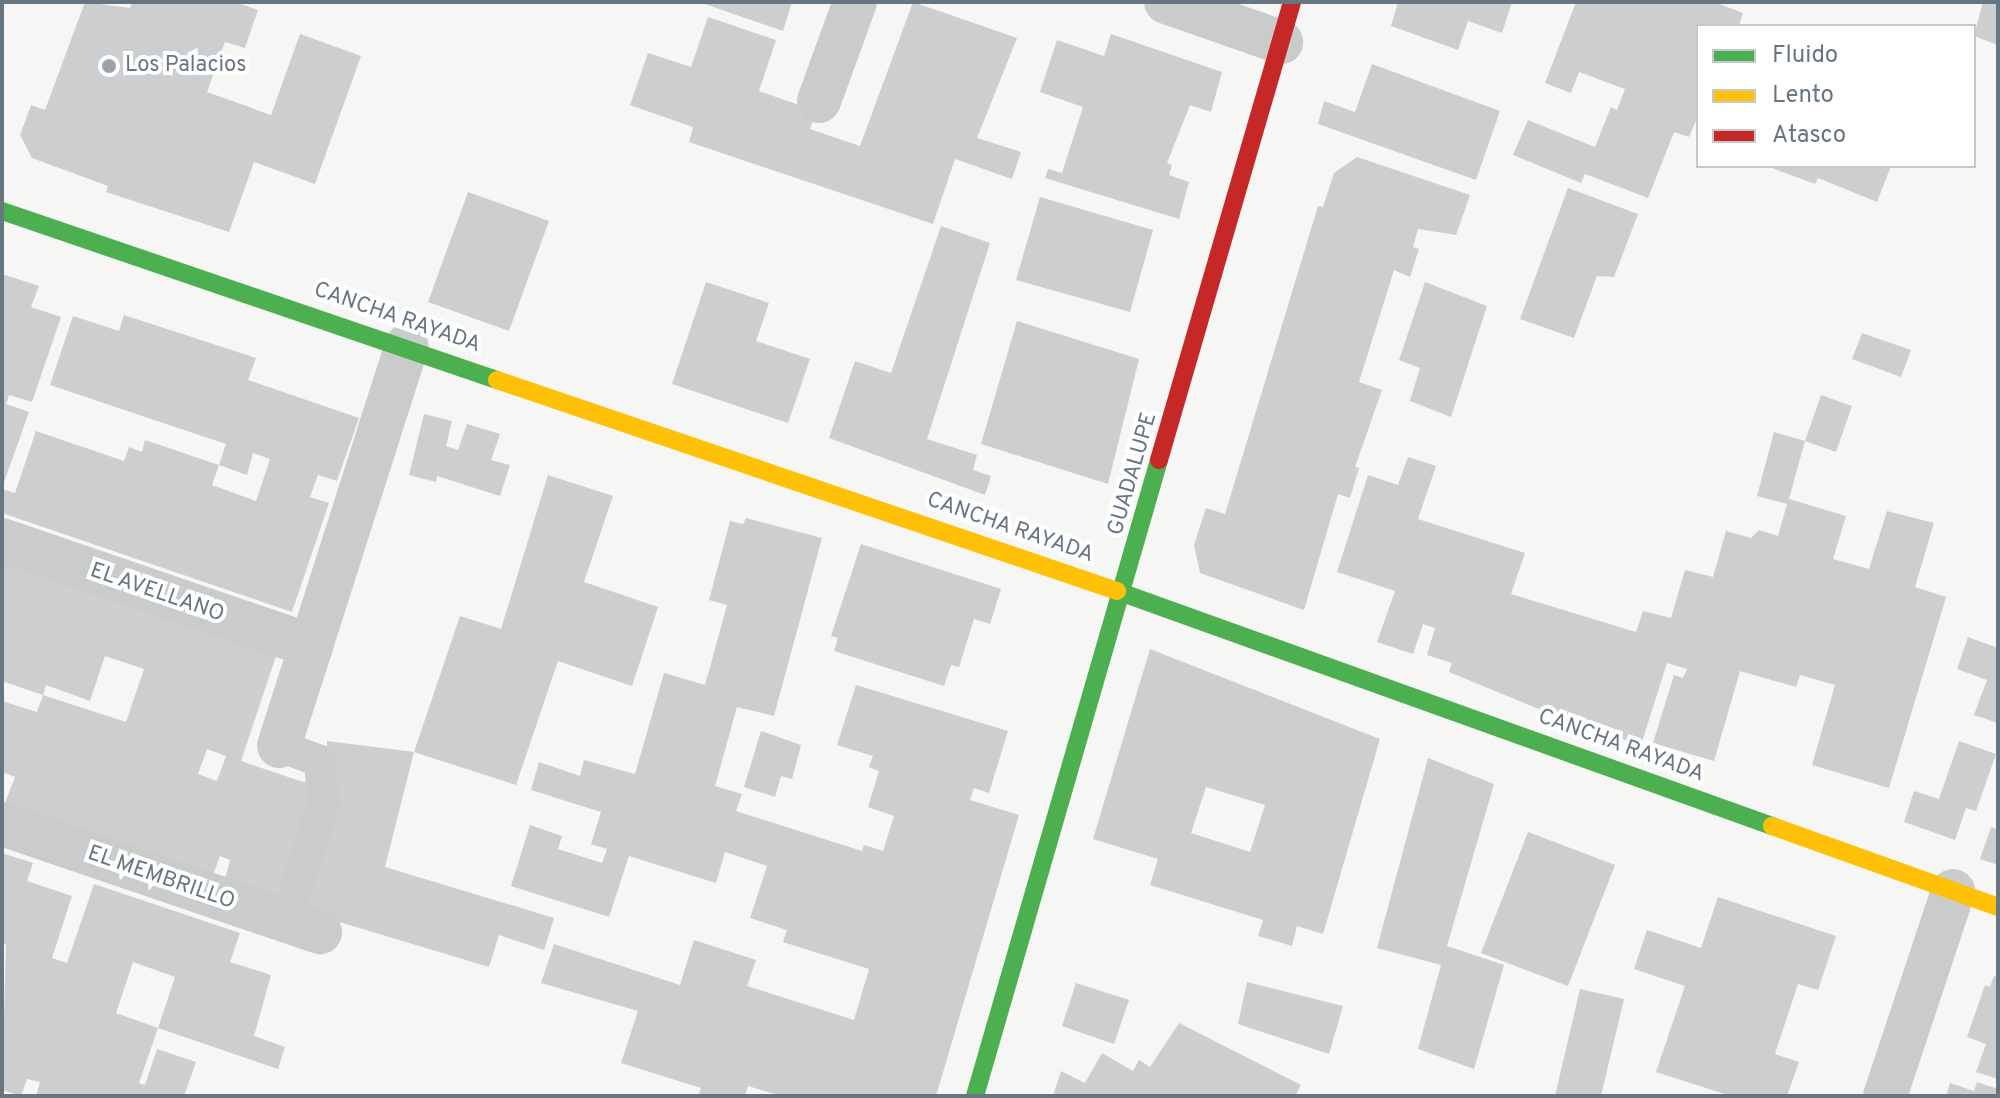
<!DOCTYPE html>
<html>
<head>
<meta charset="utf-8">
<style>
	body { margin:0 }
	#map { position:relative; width:2000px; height:1098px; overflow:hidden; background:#f6f6f5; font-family:Overpass,sans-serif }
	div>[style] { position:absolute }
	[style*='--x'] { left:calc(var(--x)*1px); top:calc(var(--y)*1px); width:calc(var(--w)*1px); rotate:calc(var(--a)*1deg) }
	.building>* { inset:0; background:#cdcecf }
	.lane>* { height:32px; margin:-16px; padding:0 16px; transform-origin:16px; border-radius:16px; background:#cacccc }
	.street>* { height:44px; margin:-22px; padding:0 22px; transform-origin:22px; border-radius:22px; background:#cacccc }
	.fast>* { height:18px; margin:-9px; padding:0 9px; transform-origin:9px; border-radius:9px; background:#4caf50 }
	.slow>* { height:18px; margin:-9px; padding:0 9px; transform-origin:9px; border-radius:9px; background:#ffc107 }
	.jam>* { height:18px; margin:-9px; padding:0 9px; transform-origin:9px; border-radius:9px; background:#c62828 }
	.dots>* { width:22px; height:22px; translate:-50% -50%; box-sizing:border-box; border:4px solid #fff; border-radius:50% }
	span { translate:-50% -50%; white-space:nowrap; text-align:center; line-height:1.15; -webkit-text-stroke:8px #fff; paint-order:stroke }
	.poi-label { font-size:22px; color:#687682 }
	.left { translate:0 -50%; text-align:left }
	.street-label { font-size:22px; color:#687682 }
	.frame { position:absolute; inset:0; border:4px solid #687682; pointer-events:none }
	.legend { position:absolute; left:1696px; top:24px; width:280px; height:144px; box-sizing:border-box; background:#fff; border:2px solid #c3c8cd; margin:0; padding:10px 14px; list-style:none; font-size:24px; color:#687682 }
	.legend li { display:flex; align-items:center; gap:16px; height:40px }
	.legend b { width:40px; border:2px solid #c3c8cd }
</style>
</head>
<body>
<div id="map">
	<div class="building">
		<div style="clip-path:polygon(85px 2px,130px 8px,132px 2px,235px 2px,258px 10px,245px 48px,225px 42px,207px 92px,271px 115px,300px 34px,361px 56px,315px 184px,254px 162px,229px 232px,106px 192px,108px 186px,32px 158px,20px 135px,31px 105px,45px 110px)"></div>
		<div style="clip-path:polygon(699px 2px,792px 2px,783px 31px)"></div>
		<div style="clip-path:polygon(913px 2px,1017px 38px,977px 138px,1021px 152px,1012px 179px,955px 159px,933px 224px,689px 142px,693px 127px,630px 105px,648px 53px,691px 67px,708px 17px,776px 40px,759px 91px,816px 111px,810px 129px,860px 146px)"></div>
		<div style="clip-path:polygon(1398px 2px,1512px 2px,1502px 33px,1468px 21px,1458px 50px,1391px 26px)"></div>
		<div style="clip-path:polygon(1576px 2px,1714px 2px,1743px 13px,1739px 26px,1698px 26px,1698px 116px,1689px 137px,1674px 132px,1648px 198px,1585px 174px,1581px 183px,1513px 155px,1528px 120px,1595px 147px,1611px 107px,1617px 110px,1625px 89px,1579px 72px,1571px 93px,1545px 83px)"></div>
		<div style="clip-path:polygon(1983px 2px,1998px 2px,1998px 45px,1974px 36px)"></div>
		<div style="clip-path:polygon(1111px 34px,1222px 72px,1211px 112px,1190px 105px,1167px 163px,1172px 165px,1169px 175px,1189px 182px,1179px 219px,1045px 178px,1048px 169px,1062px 173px,1083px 107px,1040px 92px,1057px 40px,1104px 56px)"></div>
		<div style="clip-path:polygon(1372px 64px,1500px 111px,1476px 180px,1318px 124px,1324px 101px,1355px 112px)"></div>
		<div style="clip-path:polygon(1357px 157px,1470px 195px,1456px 235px,1418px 229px,1413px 247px,1419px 249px,1410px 277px,1394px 270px,1359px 382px,1382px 390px,1355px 467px,1359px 468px,1350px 498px,1338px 494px,1304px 610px,1200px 573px,1194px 545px,1206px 508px,1225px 514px,1318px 206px,1323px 207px,1334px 173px)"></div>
		<div style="clip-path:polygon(1767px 166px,1891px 166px,1877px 202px,1818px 178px,1815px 184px)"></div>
		<div style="clip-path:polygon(1568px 188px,1638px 214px,1614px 277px,1597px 276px,1574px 338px,1520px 319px)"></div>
		<div style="clip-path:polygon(468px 192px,549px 221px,509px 331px,428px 302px)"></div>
		<div style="clip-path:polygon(1040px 197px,1153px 230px,1130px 312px,1016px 280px)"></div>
		<div style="clip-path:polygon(941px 226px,990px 243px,927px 439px,977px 455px,973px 470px,991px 476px,985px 495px,829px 438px,855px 361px,891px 373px)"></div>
		<div style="clip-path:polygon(2px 274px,39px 286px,31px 307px,61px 317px,32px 402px,9px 395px,6px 404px,29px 412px,2px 488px)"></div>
		<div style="clip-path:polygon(706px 282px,769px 303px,756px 341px,810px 359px,788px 423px,672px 384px)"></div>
		<div style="clip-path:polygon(1425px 282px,1487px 306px,1451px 417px,1410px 401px,1420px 368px,1399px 360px)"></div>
		<div style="clip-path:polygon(evenodd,124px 315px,256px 358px,248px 380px,359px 418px,337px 481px,318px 475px,310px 497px,329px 503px,292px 612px,2px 513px,2px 489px,15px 493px,36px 431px,124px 461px,129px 447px,142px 452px,145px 440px,219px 465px,226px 444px,50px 385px,73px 316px,119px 331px,124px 315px,253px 453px,270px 459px,256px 501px,212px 485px,219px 465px,247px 475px,253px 453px)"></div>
		<div style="clip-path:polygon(1017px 321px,1139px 359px,1108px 484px,981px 444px)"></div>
		<div style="clip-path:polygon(1862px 333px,1911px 350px,1901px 377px,1852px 359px)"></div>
		<div style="clip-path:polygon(1821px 395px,1852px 406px,1836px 452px,1805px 441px,1789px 499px,1846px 516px,1833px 559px,1869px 569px,1887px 511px,1934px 523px,1915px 587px,1946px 597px,1889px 788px,1812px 765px,1835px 685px,1800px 675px,1796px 687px,1740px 671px,1714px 761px,1653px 743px,1674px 675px,1683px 678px,1687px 669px,1667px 663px,1641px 745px,1570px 722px,1449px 672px,1452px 663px,1427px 655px,1435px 628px,1423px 624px,1413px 654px,1377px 642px,1395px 591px,1337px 572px,1368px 475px,1398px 485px,1408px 457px,1436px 466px,1418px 519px,1525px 553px,1511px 594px,1636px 632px,1643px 611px,1671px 618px,1685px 570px,1713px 577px,1726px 531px,1751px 538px,1759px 530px,1778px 536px,1787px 504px,1757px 496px,1774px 432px,1805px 441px)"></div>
		<div style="clip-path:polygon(424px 414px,452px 421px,446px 446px,458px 450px,467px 424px,500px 434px,491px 460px,510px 465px,500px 496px,437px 476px,436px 482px,409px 475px)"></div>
		<div style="clip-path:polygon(548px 475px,613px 496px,584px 582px,658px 607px,632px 686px,558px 661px,516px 785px,414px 752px,460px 616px,501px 629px)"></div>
		<div style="clip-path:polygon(746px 518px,822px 538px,774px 716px,737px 707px,715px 786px,742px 794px,736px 811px,862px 851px,864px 845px,883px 851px,894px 816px,868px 807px,879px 771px,869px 767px,873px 756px,837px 745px,856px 685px,1008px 731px,989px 793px,974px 788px,970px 800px,1019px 815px,936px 1096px,781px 1096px,748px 1086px,745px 1096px,698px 1096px,701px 1088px,621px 1063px,638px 1011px,541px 983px,554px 944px,680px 985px,694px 940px,756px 960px,747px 986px,854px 1020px,869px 969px,783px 942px,787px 930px,750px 918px,767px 866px,725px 852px,716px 883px,629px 856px,609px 917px,511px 886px,530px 825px,562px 836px,558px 849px,602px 863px,607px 849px,591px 844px,601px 812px,531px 790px,539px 762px,580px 776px,584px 760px,635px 774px,664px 673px,705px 685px,727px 605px,709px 600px,730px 521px,743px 524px)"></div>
		<div style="clip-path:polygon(861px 544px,1001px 589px,990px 624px,974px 619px,959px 667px,951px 665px,944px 686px,834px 651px,838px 638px,831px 636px)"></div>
		<div style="clip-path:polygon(evenodd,2px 561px,276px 656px,241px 761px,315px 786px,277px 896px,225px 879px,230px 860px,220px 856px,213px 875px,5px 803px,15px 777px,2px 772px,2px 701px,37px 712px,43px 695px,126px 722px,144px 669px,105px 656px,90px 701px,46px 685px,43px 695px,2px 681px,2px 561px,207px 749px,226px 756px,217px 781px,198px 774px,207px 749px)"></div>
		<div style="clip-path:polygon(1968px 637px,1998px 648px,1998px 723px,1974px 715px,1987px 680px,1957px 669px)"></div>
		<div style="clip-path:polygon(evenodd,1150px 649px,1380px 739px,1323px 934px,1297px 926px,1292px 946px,1258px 936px,1263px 920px,1150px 885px,1158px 859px,1093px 839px,1150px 649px,1206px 787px,1265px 805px,1250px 852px,1191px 833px,1206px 787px)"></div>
		<div style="clip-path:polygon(761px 731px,801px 745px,792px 779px,781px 776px,775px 797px,744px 787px)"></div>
		<div style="clip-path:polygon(327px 741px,414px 752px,385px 867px,554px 918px,544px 950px,499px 935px,489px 967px,306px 912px,329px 820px)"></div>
		<div style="clip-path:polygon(1959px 741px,1996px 754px,1976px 811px,1966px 808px,1955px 840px,1904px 822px,1914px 791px,1939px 799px)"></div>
		<div style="clip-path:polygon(1428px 758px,1494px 784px,1447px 946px,1504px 965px,1474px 1069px,1418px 1049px,1441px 965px,1377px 948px)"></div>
		<div style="clip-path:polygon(1991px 827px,1998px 830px,1998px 865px,1980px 859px)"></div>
		<div style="clip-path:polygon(1528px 832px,1615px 865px,1568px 986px,1481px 953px)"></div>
		<div style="clip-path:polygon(2px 853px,33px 863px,27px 881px,72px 896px,52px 958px,67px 963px,94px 884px,240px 933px,230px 962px,271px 975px,254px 1036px,285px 1047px,278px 1069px,158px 1028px,175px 977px,133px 962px,116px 1013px,158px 1028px,139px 1083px,145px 1085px,157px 1049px,196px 1062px,184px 1096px,36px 1096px,40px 1082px,27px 1079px,21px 1096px,2px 1090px,6px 944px,2px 943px)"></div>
		<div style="clip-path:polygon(1718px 897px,1836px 936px,1818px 990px,1798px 984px,1775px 1054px,1799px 1062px,1787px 1096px,1731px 1096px,1656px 1072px,1685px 986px,1634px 969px,1647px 930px,1701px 948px)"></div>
		<div style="clip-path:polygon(1994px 976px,1998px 977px,1998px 1079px,1976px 1072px,1986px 1044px,1967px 1037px,1985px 985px,1990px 987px)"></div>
		<div style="clip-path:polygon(1247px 982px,1343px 1006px,1329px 1054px,1238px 1024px)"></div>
		<div style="clip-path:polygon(1076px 983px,1129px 1000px,1114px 1044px,1062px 1026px)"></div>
		<div style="clip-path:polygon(1580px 989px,1624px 999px,1601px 1096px,1555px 1096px)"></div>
		<div style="clip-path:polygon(1179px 1023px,1301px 1085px,1295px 1096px,1053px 1096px,1061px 1071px,1085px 1083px,1102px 1053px,1133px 1071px,1139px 1060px,1150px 1067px)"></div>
		<div style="clip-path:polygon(1977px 1082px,1998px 1089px,1998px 1096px,1946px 1096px,1950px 1083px,1974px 1091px)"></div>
	</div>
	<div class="lane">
		<div style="--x:279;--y:746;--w:44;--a:20.1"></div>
		<div style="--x:320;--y:761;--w:44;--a:86.1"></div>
		<div style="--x:323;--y:805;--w:121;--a:107.8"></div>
	</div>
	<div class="street">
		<div style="--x:1166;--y:2;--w:122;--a:19.2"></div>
		<div style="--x:819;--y:101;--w:105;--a:-70"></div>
		<div style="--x:2;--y:540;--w:327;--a:18.9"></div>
		<div style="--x:279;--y:746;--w:420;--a:-72.3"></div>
		<div style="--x:2;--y:824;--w:336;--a:18.8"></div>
		<div style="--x:1885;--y:1096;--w:216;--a:-71.6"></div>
	</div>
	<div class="fast">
		<div style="--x:2;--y:211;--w:523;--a:18.85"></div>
		<div style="--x:1117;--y:591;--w:696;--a:19.74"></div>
		<div style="--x:975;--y:1096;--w:662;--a:-73.86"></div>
	</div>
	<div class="slow">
		<div style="--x:497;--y:380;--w:655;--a:18.79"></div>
		<div style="--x:1772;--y:826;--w:240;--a:19.7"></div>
	</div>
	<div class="jam">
		<div style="--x:1159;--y:460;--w:477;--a:-73.8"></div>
	</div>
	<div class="dots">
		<div style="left:109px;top:66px;background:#9aa3aa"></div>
	</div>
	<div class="poi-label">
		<span class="left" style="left:125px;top:66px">Los Palacios</span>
	</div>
	<div class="street-label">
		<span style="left:397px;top:318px;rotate:19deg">CANCHA RAYADA</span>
		<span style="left:1133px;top:474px;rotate:-74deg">GUADALUPE</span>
		<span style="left:1010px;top:528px;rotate:19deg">CANCHA RAYADA</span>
		<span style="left:157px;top:593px;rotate:19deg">EL AVELLANO</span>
		<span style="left:1621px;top:746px;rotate:20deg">CANCHA RAYADA</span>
		<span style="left:161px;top:878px;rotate:19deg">EL MEMBRILLO</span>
	</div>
	<div class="frame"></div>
	<ul class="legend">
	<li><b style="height:10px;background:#4caf50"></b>Fluido</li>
	<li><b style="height:10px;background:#ffc107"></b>Lento</li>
	<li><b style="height:10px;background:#c62828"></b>Atasco</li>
	</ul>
</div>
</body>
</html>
